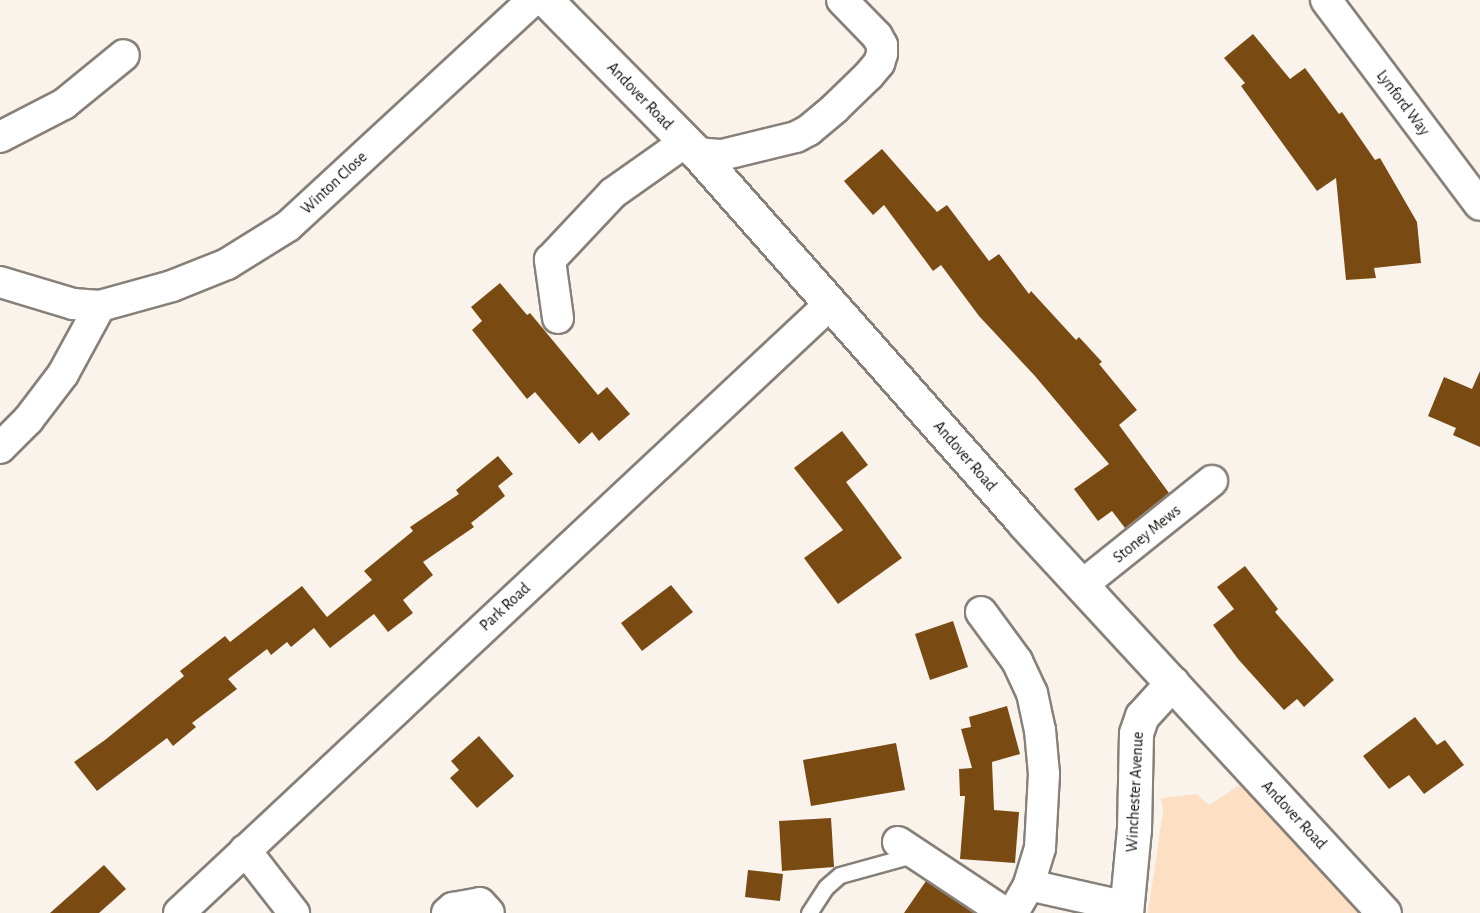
<!DOCTYPE html>
<html>
<head>
<meta charset="utf-8">
<style>
	body { margin:0 }
	#map { position:relative; width:1480px; height:913px; overflow:hidden; background:#faf3eb; font-family:"Alegreya Sans",sans-serif }
	div>[style] { position:absolute }
	[style*='--x'] { left:calc(var(--x)*1px); top:calc(var(--y)*1px); width:calc(var(--w)*1px); rotate:calc(var(--a)*1deg) }
	.green>* { inset:0; background:#fddfc3 }
	.building>* { inset:0; background:#794b13 }
	.roads { filter:drop-shadow(2px 0 #878079) drop-shadow(-2px 0 #878079) drop-shadow(0 2px #878079) drop-shadow(0 -2px #878079) }
	.lane>* { height:15px; margin:-7.5px; padding:0 7.5px; transform-origin:7.5px; border-radius:7.5px; background:#fff }
	.street>* { height:30px; margin:-15px; padding:0 15px; transform-origin:15px; border-radius:15px; background:#fff }
	.secondary>* { height:33px; margin:-16.5px; padding:0 16.5px; transform-origin:16.5px; border-radius:16.5px; background:#fff }
	span { translate:-50% -50%; white-space:nowrap; text-align:center; line-height:1.15; -webkit-text-stroke:6px #fff; paint-order:stroke }
	.street-label { font-size:16px; color:#100d0b }
</style>
</head>
<body>
<div id="map">
	<div class="green">
		<div style="clip-path:polygon(1244px 782px,1362px 913px,1148px 913px,1163px 811px,1161px 798px,1197px 794px,1209px 805px)"></div>
	</div>
	<div class="building">
		<div style="clip-path:polygon(1253px 34px,1290px 79px,1305px 68px,1339px 114px,1342px 112px,1375px 160px,1380px 158px,1417px 222px,1421px 263px,1374px 268px,1376px 278px,1346px 280px,1336px 178px,1317px 191px,1241px 86px,1245px 83px,1224px 58px)"></div>
		<div style="clip-path:polygon(882px 149px,937px 212px,947px 205px,989px 261px,999px 254px,1029px 294px,1031px 291px,1076px 340px,1079px 337px,1102px 362px,1099px 364px,1137px 410px,1119px 425px,1169px 493px,1125px 528px,1112px 511px,1098px 521px,1074px 489px,1109px 464px,1035px 376px,979px 316px,941px 265px,933px 271px,884px 205px,873px 215px,844px 181px)"></div>
		<div style="clip-path:polygon(500px 283px,527px 315px,530px 313px,598px 395px,607px 387px,630px 414px,599px 441px,592px 432px,579px 444px,535px 392px,527px 399px,472px 330px,482px 321px,471px 307px)"></div>
		<div style="clip-path:polygon(1480px 371px,1480px 447px,1453px 435px,1456px 428px,1428px 416px,1444px 377px,1472px 389px)"></div>
		<div style="clip-path:polygon(842px 431px,868px 465px,846px 482px,902px 558px,838px 604px,804px 558px,843px 530px,794px 468px)"></div>
		<div style="clip-path:polygon(498px 456px,513px 474px,498px 486px,505px 496px,471px 523px,474px 527px,423px 562px,433px 575px,403px 600px,413px 613px,388px 632px,374px 614px,330px 648px,314px 628px,291px 647px,287px 642px,271px 655px,267px 649px,228px 679px,237px 689px,192px 723px,196px 727px,173px 746px,167px 738px,97px 791px,74px 762px,105px 740px,184px 676px,180px 671px,225px 636px,230px 642px,302px 586px,327px 617px,372px 580px,364px 571px,413px 531px,410px 527px,459px 494px,456px 490px)"></div>
		<div style="clip-path:polygon(1245px 566px,1278px 609px,1275px 612px,1334px 680px,1304px 707px,1297px 699px,1284px 710px,1238px 659px,1213px 625px,1234px 609px,1217px 587px)"></div>
		<div style="clip-path:polygon(671px 585px,693px 612px,642px 651px,621px 623px)"></div>
		<div style="clip-path:polygon(953px 621px,968px 667px,930px 680px,915px 634px)"></div>
		<div style="clip-path:polygon(1007px 706px,1020px 754px,992px 762px,994px 810px,1019px 812px,1015px 863px,960px 859px,965px 796px,960px 796px,959px 769px,972px 768px,961px 729px,971px 727px,969px 717px)"></div>
		<div style="clip-path:polygon(1415px 717px,1437px 745px,1445px 740px,1464px 765px,1424px 794px,1409px 775px,1389px 789px,1363px 756px)"></div>
		<div style="clip-path:polygon(479px 736px,514px 776px,477px 808px,450px 778px,459px 770px,451px 761px)"></div>
		<div style="clip-path:polygon(896px 743px,905px 790px,811px 806px,803px 760px)"></div>
		<div style="clip-path:polygon(831px 818px,834px 867px,782px 871px,779px 821px)"></div>
		<div style="clip-path:polygon(104px 865px,126px 889px,99px 913px,50px 913px)"></div>
		<div style="clip-path:polygon(748px 870px,783px 874px,780px 901px,745px 897px)"></div>
		<div style="clip-path:polygon(926px 881px,974px 913px,904px 913px)"></div>
	</div>
	<div class="roads">
		<div class="lane">
			<div style="--x:809;--y:913;--w:31;--a:-57"></div>
			<div style="--x:826;--y:887;--w:18;--a:-41"></div>
			<div style="--x:840;--y:875;--w:79;--a:-15.4"></div>
		</div>
		<div class="street">
			<div style="--x:1326;--y:0;--w:256;--a:53.1"></div>
			<div style="--x:0;--y:137;--w:72;--a:-27.3"></div>
			<div style="--x:64;--y:104;--w:77;--a:-39.2"></div>
			<div style="--x:697;--y:153;--w:25;--a:5"></div>
			<div style="--x:722;--y:155;--w:76;--a:-13.7"></div>
			<div style="--x:796;--y:137;--w:15;--a:-28"></div>
			<div style="--x:809;--y:130;--w:34;--a:-40"></div>
			<div style="--x:835;--y:108;--w:47;--a:-44.1"></div>
			<div style="--x:869;--y:75;--w:16;--a:-50"></div>
			<div style="--x:879;--y:63;--w:9;--a:-72"></div>
			<div style="--x:882;--y:54;--w:9;--a:-90"></div>
			<div style="--x:882;--y:45;--w:10;--a:-119"></div>
			<div style="--x:877;--y:36;--w:50;--a:-134.2"></div>
			<div style="--x:0;--y:282;--w:76;--a:16.8"></div>
			<div style="--x:73;--y:304;--w:27;--a:4"></div>
			<div style="--x:100;--y:306;--w:75;--a:-15.5"></div>
			<div style="--x:172;--y:286;--w:59;--a:-21.8"></div>
			<div style="--x:227;--y:264;--w:72;--a:-31.9"></div>
			<div style="--x:288;--y:226;--w:333;--a:-42.7"></div>
			<div style="--x:558;--y:318;--w:59;--a:-97.9"></div>
			<div style="--x:550;--y:260;--w:92;--a:-46.8"></div>
			<div style="--x:613;--y:193;--w:88;--a:-35.3"></div>
			<div style="--x:0;--y:448;--w:40;--a:-45"></div>
			<div style="--x:28;--y:420;--w:58;--a:-52.7"></div>
			<div style="--x:63;--y:374;--w:77;--a:-61.4"></div>
			<div style="--x:1081;--y:586;--w:168;--a:-38.7"></div>
			<div style="--x:981;--y:612;--w:61;--a:53.7"></div>
			<div style="--x:1017;--y:661;--w:35;--a:65"></div>
			<div style="--x:1032;--y:693;--w:38;--a:78"></div>
			<div style="--x:1040;--y:730;--w:44;--a:84.8"></div>
			<div style="--x:1044;--y:774;--w:74;--a:93.1"></div>
			<div style="--x:1040;--y:848;--w:39;--a:107"></div>
			<div style="--x:1029;--y:885;--w:32;--a:120"></div>
			<div style="--x:898;--y:842;--w:128;--a:33.6"></div>
			<div style="--x:245;--y:850;--w:80;--a:52.1"></div>
			<div style="--x:1029;--y:885;--w:100;--a:12.7"></div>
			<div style="--x:179;--y:913;--w:893;--a:-43.09"></div>
			<div style="--x:447;--y:913;--w:8;--a:-40"></div>
			<div style="--x:453;--y:908;--w:27;--a:-10"></div>
			<div style="--x:480;--y:903;--w:13;--a:48"></div>
		</div>
		<div class="secondary">
			<div style="--x:546;--y:0;--w:215;--a:45.4"></div>
			<div style="--x:697;--y:153;--w:492;--a:48.5"></div>
			<div style="--x:1023;--y:522;--w:532;--a:47.28"></div>
			<div style="--x:1126;--y:913;--w:84;--a:-84.6"></div>
			<div style="--x:1134;--y:829;--w:96;--a:-88.8"></div>
			<div style="--x:1136;--y:733;--w:18;--a:-71"></div>
			<div style="--x:1142;--y:716;--w:45;--a:-47.7"></div>
		</div>
	</div>
	<div class="street-label">
		<span style="left:640px;top:96px;rotate:46deg">Andover Road</span>
		<span style="left:1403px;top:103px;rotate:53deg">Lynford Way</span>
		<span style="left:334px;top:183px;rotate:-43deg">Winton Close</span>
		<span style="left:965px;top:456px;rotate:49deg">Andover Road</span>
		<span style="left:1147px;top:534px;rotate:-39deg">Stoney Mews</span>
		<span style="left:505px;top:607px;rotate:-43deg">Park Road</span>
		<span style="left:1135px;top:792px;rotate:-87deg">Winchester Avenue</span>
		<span style="left:1294px;top:815px;rotate:47deg">Andover Road</span>
	</div>
</div>
</body>
</html>
